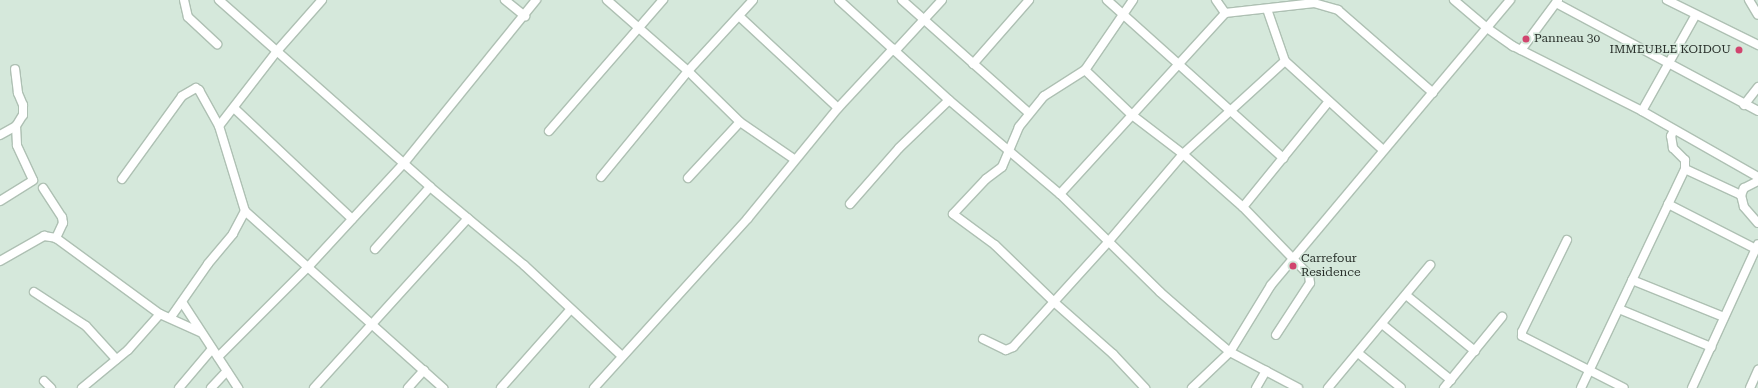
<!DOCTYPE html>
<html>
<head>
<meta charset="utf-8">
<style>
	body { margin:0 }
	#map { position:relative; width:1758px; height:388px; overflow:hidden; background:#d5e8db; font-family:"Roboto Serif",serif }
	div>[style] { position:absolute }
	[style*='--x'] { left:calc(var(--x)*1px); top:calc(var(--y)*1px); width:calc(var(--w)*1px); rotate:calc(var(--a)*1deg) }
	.roads { filter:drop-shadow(1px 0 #aec0b3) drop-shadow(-1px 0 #aec0b3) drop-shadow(0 1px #aec0b3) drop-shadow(0 -1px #aec0b3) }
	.minor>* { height:8px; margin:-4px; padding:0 4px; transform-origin:4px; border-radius:4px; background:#fff }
	.dots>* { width:11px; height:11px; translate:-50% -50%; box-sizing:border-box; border:2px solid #d5e8db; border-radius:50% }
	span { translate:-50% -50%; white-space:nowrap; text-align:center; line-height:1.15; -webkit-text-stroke:3px #d5e8db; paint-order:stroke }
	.poi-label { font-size:12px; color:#29302b }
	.left { translate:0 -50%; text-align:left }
	.right { translate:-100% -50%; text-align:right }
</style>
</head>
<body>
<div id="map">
	<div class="roads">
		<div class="minor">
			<div style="--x:184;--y:0;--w:17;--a:77"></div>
			<div style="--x:188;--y:17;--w:40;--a:43"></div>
			<div style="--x:219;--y:0;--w:282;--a:41.5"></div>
			<div style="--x:430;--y:187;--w:122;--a:39.7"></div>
			<div style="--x:524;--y:265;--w:134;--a:42.9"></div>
			<div style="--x:505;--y:0;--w:26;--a:39"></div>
			<div style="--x:607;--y:0;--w:108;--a:41.2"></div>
			<div style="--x:688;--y:71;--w:73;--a:44.4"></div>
			<div style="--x:740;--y:122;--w:65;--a:34.4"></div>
			<div style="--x:839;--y:0;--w:149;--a:42.3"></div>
			<div style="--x:949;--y:100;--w:145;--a:40.3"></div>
			<div style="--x:1060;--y:194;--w:140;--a:44.4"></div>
			<div style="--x:1160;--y:292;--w:43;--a:41.2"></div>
			<div style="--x:1192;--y:320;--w:50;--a:40.1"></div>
			<div style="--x:1230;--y:352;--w:77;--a:27.9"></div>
			<div style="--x:902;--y:0;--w:170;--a:41.7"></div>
			<div style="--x:1107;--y:0;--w:237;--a:41.9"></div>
			<div style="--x:1133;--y:0;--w:85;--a:124.4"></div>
			<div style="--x:1085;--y:70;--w:49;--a:147.6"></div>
			<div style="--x:1044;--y:96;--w:40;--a:129"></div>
			<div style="--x:1019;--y:127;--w:43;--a:113"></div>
			<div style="--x:1002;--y:167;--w:20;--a:143"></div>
			<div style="--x:986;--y:179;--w:48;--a:133.3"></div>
			<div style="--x:953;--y:214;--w:52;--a:36.4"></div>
			<div style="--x:995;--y:245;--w:82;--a:44"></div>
			<div style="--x:1054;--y:302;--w:79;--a:41.4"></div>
			<div style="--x:1113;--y:354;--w:47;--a:46.7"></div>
			<div style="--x:1216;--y:0;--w:16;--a:55"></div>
			<div style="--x:1225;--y:13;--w:90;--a:-6.4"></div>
			<div style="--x:1314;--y:3;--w:25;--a:16"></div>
			<div style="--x:1338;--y:10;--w:126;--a:41.1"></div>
			<div style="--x:1454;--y:0;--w:43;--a:40.3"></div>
			<div style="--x:1487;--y:28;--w:32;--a:35"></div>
			<div style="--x:1513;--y:46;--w:144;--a:26.7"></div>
			<div style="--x:1642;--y:111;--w:133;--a:29.6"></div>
			<div style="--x:1667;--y:0;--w:102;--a:26.3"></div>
			<div style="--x:1749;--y:0;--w:17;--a:59"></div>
			<div style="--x:1556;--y:3;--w:229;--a:28.1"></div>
			<div style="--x:1267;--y:9;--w:55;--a:70.9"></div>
			<div style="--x:1285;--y:61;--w:132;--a:42.2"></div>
			<div style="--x:739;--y:16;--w:135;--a:42.9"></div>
			<div style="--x:1521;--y:50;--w:62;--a:-53.5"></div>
			<div style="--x:895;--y:51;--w:69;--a:-47.3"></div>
			<div style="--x:973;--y:64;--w:85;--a:-48.8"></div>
			<div style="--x:1085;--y:70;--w:65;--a:43.8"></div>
			<div style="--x:1132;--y:115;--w:64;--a:37.4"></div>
			<div style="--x:1183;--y:154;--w:80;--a:41.5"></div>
			<div style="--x:1243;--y:207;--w:95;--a:45.9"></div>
			<div style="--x:1309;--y:275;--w:8;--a:83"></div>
			<div style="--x:1310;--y:283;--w:62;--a:123.2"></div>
			<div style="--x:1744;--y:105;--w:23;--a:-52"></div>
			<div style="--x:234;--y:108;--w:162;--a:43.2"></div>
			<div style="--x:1642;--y:111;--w:109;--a:-60.8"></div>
			<div style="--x:219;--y:126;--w:95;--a:-52.3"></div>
			<div style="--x:277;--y:51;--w:68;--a:-48.6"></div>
			<div style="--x:549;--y:131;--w:174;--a:-49"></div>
			<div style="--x:0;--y:135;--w:18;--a:-29"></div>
			<div style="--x:16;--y:126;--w:13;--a:-58"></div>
			<div style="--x:23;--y:115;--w:10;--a:-90"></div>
			<div style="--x:23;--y:105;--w:13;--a:-113"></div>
			<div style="--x:18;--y:93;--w:24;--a:-97"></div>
			<div style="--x:1685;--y:169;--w:62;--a:24.9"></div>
			<div style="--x:601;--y:177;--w:137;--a:-50.6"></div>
			<div style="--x:688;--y:71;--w:96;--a:-47.5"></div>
			<div style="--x:688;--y:178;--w:76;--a:-47.1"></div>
			<div style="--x:122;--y:179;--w:102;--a:-54.1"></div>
			<div style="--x:182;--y:96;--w:16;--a:-30"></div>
			<div style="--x:196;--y:88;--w:4;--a:34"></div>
			<div style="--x:199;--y:90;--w:41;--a:60.9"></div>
			<div style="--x:219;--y:126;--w:89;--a:73"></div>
			<div style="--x:245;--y:211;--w:26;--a:118"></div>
			<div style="--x:233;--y:234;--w:39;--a:130"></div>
			<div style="--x:208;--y:264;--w:65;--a:124.9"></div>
			<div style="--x:1758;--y:181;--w:16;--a:153"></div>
			<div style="--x:1744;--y:188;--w:8;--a:113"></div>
			<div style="--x:1741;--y:195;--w:12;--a:76"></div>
			<div style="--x:1744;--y:207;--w:21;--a:49"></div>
			<div style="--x:43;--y:188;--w:35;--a:57"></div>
			<div style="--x:62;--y:217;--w:6;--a:81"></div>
			<div style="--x:63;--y:223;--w:17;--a:115"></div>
			<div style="--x:1060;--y:194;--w:245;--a:-47.6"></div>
			<div style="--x:0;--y:201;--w:39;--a:-32"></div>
			<div style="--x:33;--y:180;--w:38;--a:-115"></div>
			<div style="--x:17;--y:145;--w:19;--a:-93"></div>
			<div style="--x:850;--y:204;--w:74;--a:-48.8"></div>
			<div style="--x:899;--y:148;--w:69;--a:-43.8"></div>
			<div style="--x:1668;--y:204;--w:99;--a:27.1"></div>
			<div style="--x:1243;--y:207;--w:136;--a:-50.9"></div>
			<div style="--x:245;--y:211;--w:266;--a:41.8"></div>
			<div style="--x:1567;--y:240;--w:102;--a:116.1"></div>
			<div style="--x:1522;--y:332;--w:4;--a:90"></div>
			<div style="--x:1522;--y:336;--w:114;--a:27"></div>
			<div style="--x:375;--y:249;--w:83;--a:-48.4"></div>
			<div style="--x:0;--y:261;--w:51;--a:-29.6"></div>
			<div style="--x:44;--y:236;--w:12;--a:9"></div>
			<div style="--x:56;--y:238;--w:129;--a:36.2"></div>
			<div style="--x:160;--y:314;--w:44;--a:24.2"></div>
			<div style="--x:1632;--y:280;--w:99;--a:21.9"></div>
			<div style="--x:34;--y:292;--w:62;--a:33.2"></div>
			<div style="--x:86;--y:326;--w:45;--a:47.7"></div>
			<div style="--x:1406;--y:295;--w:89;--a:39.1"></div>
			<div style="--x:182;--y:302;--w:103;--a:56.9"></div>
			<div style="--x:1619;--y:309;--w:100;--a:22.4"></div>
			<div style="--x:1382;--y:324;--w:89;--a:39.1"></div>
			<div style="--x:983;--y:339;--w:25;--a:26"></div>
			<div style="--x:1006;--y:350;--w:8;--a:-23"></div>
			<div style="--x:1013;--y:347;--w:143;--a:-47.8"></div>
			<div style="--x:1109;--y:241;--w:114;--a:-49.6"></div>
			<div style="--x:1183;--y:154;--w:138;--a:-42.4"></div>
			<div style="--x:1358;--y:353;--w:55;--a:39.1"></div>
			<div style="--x:218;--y:357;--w:129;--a:-45"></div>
			<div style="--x:309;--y:266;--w:140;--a:-47.3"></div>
			<div style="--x:404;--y:163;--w:210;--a:-51"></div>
			<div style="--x:44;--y:381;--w:10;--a:45"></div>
			<div style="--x:82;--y:388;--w:60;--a:-39.6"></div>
			<div style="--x:128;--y:350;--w:48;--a:-48.4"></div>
			<div style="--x:179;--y:388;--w:51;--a:-49.8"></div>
			<div style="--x:211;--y:388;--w:23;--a:-47"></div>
			<div style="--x:314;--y:388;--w:229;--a:-47.8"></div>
			<div style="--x:408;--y:388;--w:24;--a:-48"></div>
			<div style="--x:501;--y:388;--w:104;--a:-48.5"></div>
			<div style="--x:594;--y:388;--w:229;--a:-47.8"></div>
			<div style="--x:748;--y:218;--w:142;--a:-50.7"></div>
			<div style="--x:838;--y:108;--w:81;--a:-47"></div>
			<div style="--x:1192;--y:388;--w:52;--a:-43.5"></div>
			<div style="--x:1230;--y:352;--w:79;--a:-58.5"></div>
			<div style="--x:1271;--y:285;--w:372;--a:-50"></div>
			<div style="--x:1256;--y:388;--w:20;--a:-60"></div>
			<div style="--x:1328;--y:388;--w:160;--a:-50.3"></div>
			<div style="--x:1444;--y:388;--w:92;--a:-50.8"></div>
			<div style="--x:1581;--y:388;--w:242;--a:-64.6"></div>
			<div style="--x:1685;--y:169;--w:9;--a:-90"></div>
			<div style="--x:1685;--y:160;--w:17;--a:-135"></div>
			<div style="--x:1673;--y:148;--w:12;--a:-99"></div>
			<div style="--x:1671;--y:136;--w:7;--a:-63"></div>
			<div style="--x:1692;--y:388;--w:158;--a:-65.4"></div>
			<div style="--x:1750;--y:388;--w:20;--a:-66"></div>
		</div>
	</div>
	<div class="dots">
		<div style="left:1526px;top:39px;background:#d1446e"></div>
		<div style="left:1739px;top:50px;background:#d1446e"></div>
		<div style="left:1293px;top:266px;background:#d1446e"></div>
	</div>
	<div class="poi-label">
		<span class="left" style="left:1534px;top:39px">Panneau 30</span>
		<span class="right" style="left:1731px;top:50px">IMMEUBLE KOIDOU</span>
		<span class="left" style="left:1301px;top:266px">Carrefour<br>Residence</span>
	</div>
</div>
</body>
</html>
